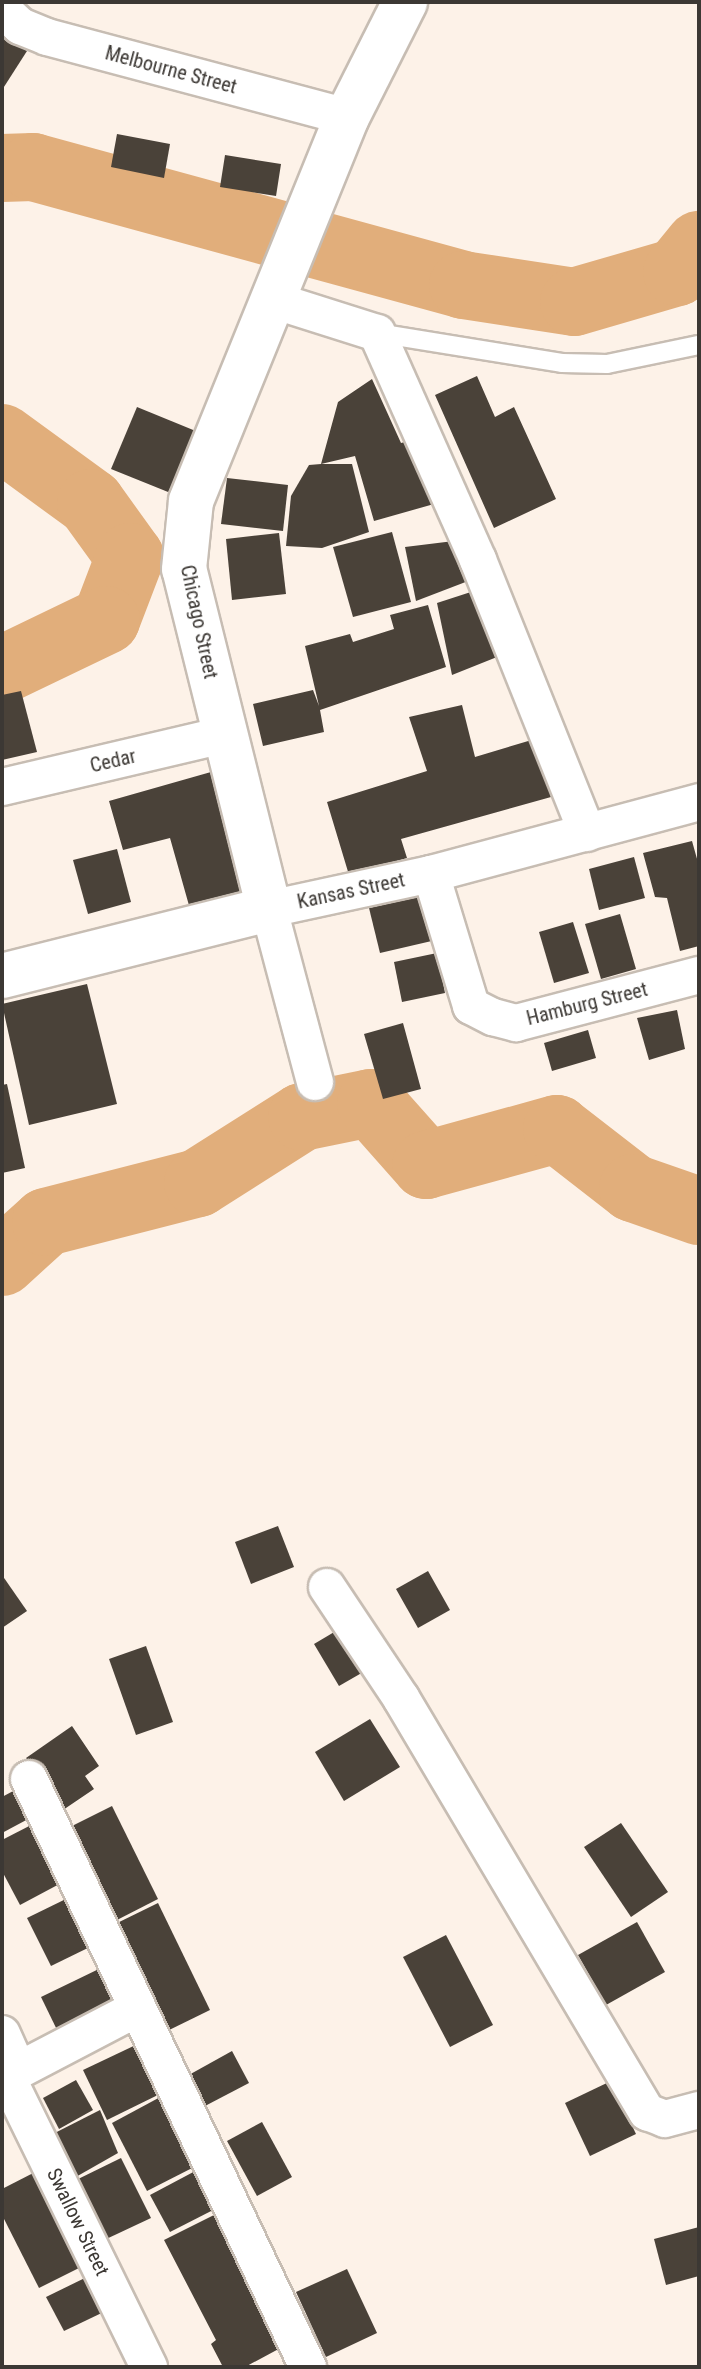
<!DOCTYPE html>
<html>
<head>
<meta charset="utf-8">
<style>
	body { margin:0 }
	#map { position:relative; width:701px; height:2369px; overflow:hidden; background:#fdf2e8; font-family:"Roboto Condensed",sans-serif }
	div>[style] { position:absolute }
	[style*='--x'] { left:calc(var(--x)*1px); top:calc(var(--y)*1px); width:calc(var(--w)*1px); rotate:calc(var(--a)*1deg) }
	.river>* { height:68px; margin:-34px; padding:0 34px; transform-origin:34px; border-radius:34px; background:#e1ae7b }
	.building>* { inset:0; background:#4a4239 }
	.roads { filter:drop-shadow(2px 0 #c7bdb3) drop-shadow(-2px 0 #c7bdb3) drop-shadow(0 2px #c7bdb3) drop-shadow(0 -2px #c7bdb3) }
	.lane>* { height:18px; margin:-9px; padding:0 9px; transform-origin:9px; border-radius:9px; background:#fff }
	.street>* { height:36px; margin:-18px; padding:0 18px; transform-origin:18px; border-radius:18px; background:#fff }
	.secondary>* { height:44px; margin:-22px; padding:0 22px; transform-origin:22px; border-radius:22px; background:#fff }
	span { translate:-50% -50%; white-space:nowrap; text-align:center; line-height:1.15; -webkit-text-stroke:8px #fff; paint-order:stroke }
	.street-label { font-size:20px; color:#3c3834 }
	.frame { position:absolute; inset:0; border:4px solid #3c3834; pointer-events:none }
</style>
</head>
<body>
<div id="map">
	<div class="river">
		<div style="--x:2;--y:168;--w:31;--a:-2"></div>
		<div style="--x:33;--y:167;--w:446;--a:15.3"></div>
		<div style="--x:463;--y:285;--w:112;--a:8.7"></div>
		<div style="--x:574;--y:302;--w:107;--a:-16.2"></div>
		<div style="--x:677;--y:272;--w:35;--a:-51"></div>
		<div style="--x:2;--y:438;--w:110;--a:36.1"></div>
		<div style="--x:91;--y:503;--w:67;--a:54.2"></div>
		<div style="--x:130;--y:557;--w:67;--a:110.9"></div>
		<div style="--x:106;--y:620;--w:115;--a:154.3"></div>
		<div style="--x:2;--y:1262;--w:59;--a:-42.3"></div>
		<div style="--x:46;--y:1222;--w:157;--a:-14.4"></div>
		<div style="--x:198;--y:1183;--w:123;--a:-32.4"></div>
		<div style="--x:302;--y:1117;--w:70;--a:-11.5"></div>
		<div style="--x:371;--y:1103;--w:83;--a:48.4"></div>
		<div style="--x:426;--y:1165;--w:136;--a:-15.4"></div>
		<div style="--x:557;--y:1129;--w:96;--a:37.8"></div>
		<div style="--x:633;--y:1188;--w:70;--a:19.2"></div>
	</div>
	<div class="building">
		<div style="clip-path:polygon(2px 36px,27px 51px,2px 90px)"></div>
		<div style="clip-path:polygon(117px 134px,170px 144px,164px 178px,111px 167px)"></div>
		<div style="clip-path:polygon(225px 155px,281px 164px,276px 196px,220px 187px)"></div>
		<div style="clip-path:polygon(477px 376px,495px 417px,514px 407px,556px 499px,494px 528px,435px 395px)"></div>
		<div style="clip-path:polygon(372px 379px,401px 443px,416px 439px,434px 504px,374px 521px,355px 456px,321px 464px,338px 402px)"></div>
		<div style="clip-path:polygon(137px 407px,203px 434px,178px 496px,111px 469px)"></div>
		<div style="clip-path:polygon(321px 464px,352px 464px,369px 532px,322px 548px,286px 546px,291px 496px,309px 465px)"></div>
		<div style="clip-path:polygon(227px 478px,288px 485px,283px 531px,221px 524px)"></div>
		<div style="clip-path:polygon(392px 532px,411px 602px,353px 617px,333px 547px)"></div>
		<div style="clip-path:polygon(279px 533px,286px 594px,232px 600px,226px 539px)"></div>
		<div style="clip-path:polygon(462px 540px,476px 578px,416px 601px,405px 547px)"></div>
		<div style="clip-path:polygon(477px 590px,502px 655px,452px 675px,437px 603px)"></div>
		<div style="clip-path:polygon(428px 605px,446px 667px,320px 710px,324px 732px,263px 746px,253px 704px,313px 690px,319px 706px,305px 646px,350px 634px,353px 642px,394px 629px,390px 615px)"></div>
		<div style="clip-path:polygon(21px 691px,37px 752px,2px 760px,2px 695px)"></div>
		<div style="clip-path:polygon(462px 705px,475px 757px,535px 739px,551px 797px,401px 839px,407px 858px,349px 875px,327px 802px,427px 771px,409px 717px)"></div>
		<div style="clip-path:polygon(218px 770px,244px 894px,190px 909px,170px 838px,123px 850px,109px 801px)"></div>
		<div style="clip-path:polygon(692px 841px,699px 866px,699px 946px,680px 951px,667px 898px,655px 897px,643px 853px)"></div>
		<div style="clip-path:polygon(117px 849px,131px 902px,88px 914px,73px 860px)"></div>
		<div style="clip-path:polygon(634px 857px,645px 898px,599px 910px,589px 869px)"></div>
		<div style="clip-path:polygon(425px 895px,436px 940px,380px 953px,369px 908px)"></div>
		<div style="clip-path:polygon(620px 914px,636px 969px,601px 979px,585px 924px)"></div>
		<div style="clip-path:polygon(573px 922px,589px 973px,554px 983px,539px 932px)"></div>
		<div style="clip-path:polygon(437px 953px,445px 993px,402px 1002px,394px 962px)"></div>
		<div style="clip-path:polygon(87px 984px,117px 1104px,29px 1125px,2px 1004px)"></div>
		<div style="clip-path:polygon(677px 1010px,685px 1049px,649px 1060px,637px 1018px)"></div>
		<div style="clip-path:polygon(403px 1023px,421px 1089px,383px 1099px,364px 1034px)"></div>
		<div style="clip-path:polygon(588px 1030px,596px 1058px,552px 1071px,544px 1043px)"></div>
		<div style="clip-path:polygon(7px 1084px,25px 1168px,2px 1173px,2px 1085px)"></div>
		<div style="clip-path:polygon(278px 1526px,294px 1567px,251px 1584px,235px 1542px)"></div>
		<div style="clip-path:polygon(428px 1571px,450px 1610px,418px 1628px,396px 1589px)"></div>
		<div style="clip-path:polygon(2px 1575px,27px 1611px,2px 1628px)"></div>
		<div style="clip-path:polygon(346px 1625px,372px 1667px,339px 1686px,314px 1644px)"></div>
		<div style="clip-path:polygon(146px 1646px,173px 1722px,136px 1735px,109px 1659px)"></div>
		<div style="clip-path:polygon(370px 1719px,400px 1767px,344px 1801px,315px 1752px)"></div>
		<div style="clip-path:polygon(72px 1726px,99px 1766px,85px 1776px,94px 1789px,63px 1810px,26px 1758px)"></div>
		<div style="clip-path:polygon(15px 1790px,30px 1818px,2px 1833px,2px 1797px)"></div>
		<div style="clip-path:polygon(112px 1806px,158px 1899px,115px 1921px,68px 1828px)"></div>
		<div style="clip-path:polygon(35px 1823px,65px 1881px,20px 1905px,2px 1871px,2px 1840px)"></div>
		<div style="clip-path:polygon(621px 1823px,668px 1892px,631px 1917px,584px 1847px)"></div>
		<div style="clip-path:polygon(72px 1896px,96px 1944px,51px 1966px,27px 1918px)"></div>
		<div style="clip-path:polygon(158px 1903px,210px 2010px,161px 2034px,109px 1927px)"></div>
		<div style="clip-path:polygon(637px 1922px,665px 1972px,606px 2005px,578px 1955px)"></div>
		<div style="clip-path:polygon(446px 1935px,493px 2025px,450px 2047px,403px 1957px)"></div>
		<div style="clip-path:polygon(105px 1966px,125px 2006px,60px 2036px,41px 1997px)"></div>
		<div style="clip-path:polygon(142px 2042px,166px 2091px,107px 2120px,83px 2070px)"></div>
		<div style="clip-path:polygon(232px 2051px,249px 2083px,205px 2106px,187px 2076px)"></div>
		<div style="clip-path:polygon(76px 2080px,93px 2110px,59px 2129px,43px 2098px)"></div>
		<div style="clip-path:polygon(611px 2081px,636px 2134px,590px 2156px,565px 2103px)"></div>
		<div style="clip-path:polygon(164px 2095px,200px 2164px,147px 2191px,112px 2123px)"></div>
		<div style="clip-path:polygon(100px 2110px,118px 2153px,67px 2182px,43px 2139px)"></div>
		<div style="clip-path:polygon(262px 2122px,292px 2177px,257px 2196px,227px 2141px)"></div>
		<div style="clip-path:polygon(121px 2158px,151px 2218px,102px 2241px,72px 2182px)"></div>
		<div style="clip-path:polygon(43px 2168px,91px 2262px,39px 2288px,2px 2215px,2px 2189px)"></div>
		<div style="clip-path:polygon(199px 2169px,219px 2207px,170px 2232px,150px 2195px)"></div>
		<div style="clip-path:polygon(218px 2213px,286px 2345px,245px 2367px,223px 2367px,211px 2344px,216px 2340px,164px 2240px)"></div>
		<div style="clip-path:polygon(699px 2227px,699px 2276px,666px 2285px,654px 2239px)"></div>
		<div style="clip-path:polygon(347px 2269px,377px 2333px,326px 2357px,296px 2292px)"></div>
		<div style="clip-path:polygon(93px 2274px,110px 2309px,64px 2331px,46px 2297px)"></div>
	</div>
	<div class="roads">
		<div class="lane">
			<div style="--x:377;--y:333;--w:187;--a:9.2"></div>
			<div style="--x:562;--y:363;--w:45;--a:1.3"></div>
			<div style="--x:607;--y:364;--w:94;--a:-11.7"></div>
		</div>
		<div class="street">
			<div style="--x:2;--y:9;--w:25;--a:43"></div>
			<div style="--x:20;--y:26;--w:29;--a:22"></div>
			<div style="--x:47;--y:37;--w:310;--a:14.9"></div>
			<div style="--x:273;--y:300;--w:109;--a:17.6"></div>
			<div style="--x:377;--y:333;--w:248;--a:66"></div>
			<div style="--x:478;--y:560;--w:294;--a:68.2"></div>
			<div style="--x:2;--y:787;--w:228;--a:-13.2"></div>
			<div style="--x:431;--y:874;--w:138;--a:73.1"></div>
			<div style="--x:471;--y:1006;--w:25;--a:27"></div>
			<div style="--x:493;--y:1017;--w:24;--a:15"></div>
			<div style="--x:516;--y:1023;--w:189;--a:-14.7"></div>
			<div style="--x:315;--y:1082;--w:179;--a:-104.9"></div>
			<div style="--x:269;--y:909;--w:166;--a:-12.2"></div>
			<div style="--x:431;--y:874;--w:278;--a:-15"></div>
			<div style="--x:327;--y:1587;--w:133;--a:56.3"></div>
			<div style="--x:401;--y:1698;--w:482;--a:59.3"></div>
			<div style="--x:647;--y:2112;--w:19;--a:21"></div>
			<div style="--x:665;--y:2119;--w:35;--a:-15"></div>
			<div style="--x:29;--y:1779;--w:651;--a:64.62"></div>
			<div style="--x:2;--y:2034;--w:39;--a:66"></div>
			<div style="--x:7;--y:2077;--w:323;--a:63.9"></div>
			<div style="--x:2;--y:2079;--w:153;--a:-27.6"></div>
		</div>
		<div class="secondary">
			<div style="--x:2;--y:976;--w:275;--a:-14.1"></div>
			<div style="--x:269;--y:909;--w:350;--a:-104"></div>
			<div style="--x:184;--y:569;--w:68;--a:-84.1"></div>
			<div style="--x:191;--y:501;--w:414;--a:-67.9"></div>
			<div style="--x:347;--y:117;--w:129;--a:-63.2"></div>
		</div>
	</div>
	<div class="street-label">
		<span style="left:171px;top:70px;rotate:15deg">Melbourne Street</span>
		<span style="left:199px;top:622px;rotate:78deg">Chicago Street</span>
		<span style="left:113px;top:761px;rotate:-13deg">Cedar</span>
		<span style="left:351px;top:891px;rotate:-12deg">Kansas Street</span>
		<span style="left:587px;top:1004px;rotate:-14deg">Hamburg Street</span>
		<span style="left:78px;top:2222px;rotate:64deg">Swallow Street</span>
	</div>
	<div class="frame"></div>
</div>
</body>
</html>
